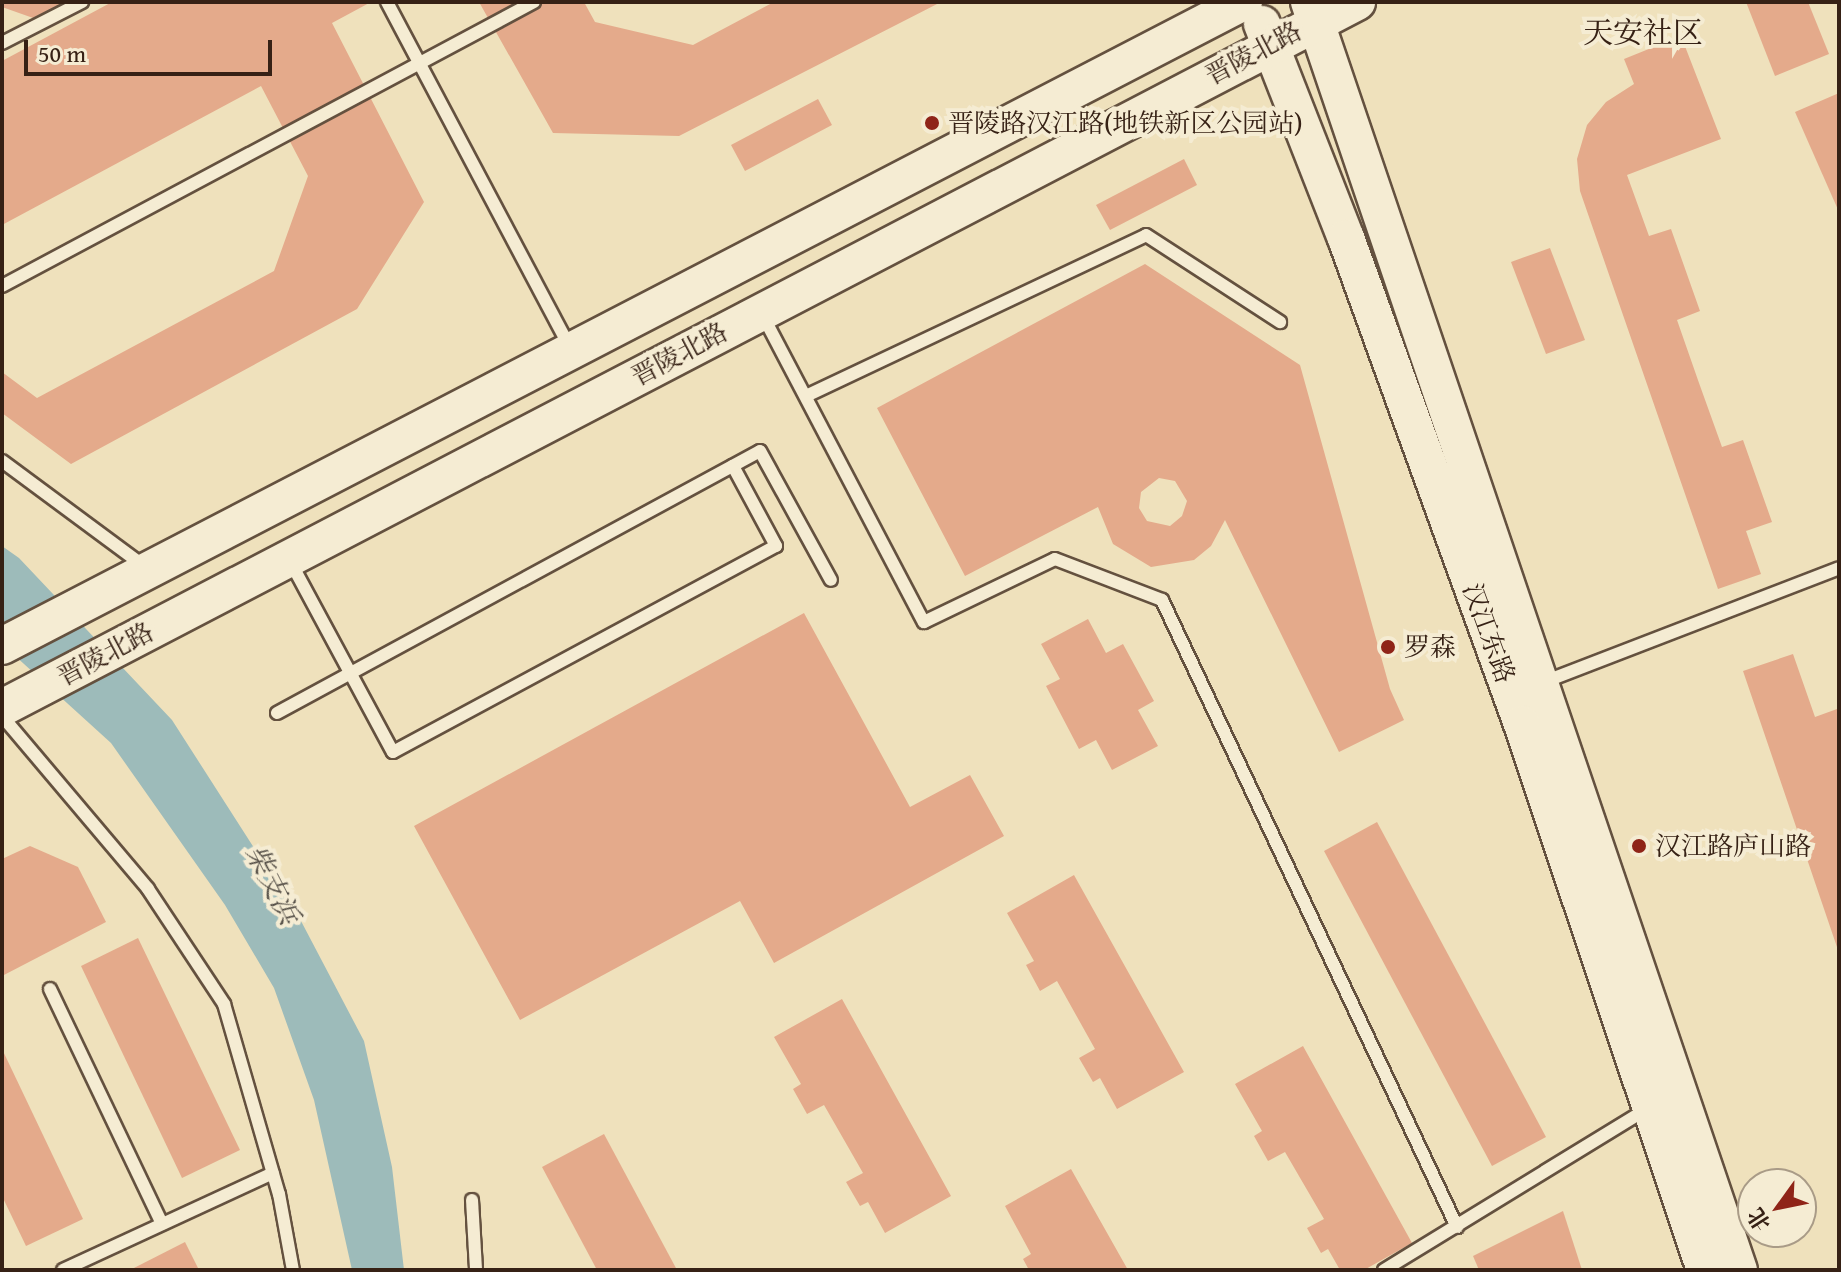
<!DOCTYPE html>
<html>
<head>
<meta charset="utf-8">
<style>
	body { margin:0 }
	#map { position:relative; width:1841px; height:1272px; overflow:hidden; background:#efe1bc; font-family:"Gentium Book Plus","Noto Serif SC",serif }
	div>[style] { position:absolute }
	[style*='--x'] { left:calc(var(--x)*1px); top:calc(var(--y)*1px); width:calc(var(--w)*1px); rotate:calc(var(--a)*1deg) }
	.water>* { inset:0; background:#9dbbba }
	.building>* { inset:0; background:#e4aa8b }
	.roads { filter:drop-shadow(2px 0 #64513f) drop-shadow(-2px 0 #64513f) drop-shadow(0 2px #64513f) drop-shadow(0 -2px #64513f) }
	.service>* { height:12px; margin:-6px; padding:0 6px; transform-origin:6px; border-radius:6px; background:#f5ecd3 }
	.secondary>* { height:36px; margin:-18px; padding:0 18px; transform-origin:18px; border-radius:18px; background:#f5ecd3 }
	.dots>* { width:22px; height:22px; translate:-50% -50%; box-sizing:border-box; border:4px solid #f5ecd3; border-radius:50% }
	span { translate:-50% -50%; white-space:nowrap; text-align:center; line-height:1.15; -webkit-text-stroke:8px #f5ecd3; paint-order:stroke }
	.street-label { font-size:26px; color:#362115 }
	.poi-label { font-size:26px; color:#362115 }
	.left { translate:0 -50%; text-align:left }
	.water-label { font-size:28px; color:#554f47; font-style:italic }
	.quarter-label { font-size:30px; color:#362115 }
	.frame { position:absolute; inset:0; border:4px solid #362115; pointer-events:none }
	.north { position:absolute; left:1737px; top:1168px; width:80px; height:80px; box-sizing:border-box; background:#f5ecd3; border:2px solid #a99b87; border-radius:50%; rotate:237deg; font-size:22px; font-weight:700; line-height:32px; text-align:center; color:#362115 }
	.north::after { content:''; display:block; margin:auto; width:28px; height:36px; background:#8f2418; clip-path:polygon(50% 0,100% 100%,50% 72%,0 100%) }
	.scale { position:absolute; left:24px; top:40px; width:248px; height:36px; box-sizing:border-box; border:4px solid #362115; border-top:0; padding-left:10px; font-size:24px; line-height:28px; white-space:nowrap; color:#362115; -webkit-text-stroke:6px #f5ecd3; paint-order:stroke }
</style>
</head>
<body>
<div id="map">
	<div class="water">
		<div style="clip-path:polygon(2px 546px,19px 558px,172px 720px,301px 921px,364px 1041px,392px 1167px,404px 1270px,352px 1270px,314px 1100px,274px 988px,225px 905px,111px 743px,2px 644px)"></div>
	</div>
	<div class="building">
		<div style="clip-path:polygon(2px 2px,69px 2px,36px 19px,2px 7px)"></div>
		<div style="clip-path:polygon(112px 2px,371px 2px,332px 23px,424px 202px,357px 309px,71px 464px,2px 413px,2px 372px,37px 398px,274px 271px,308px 176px,261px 86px,2px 225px,2px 61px)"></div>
		<div style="clip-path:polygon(479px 2px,584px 2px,595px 22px,693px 45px,774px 2px,941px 2px,679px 136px,553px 133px)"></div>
		<div style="clip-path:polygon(1746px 2px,1808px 2px,1829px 54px,1775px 76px)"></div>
		<div style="clip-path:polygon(1681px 36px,1721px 139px,1627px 175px,1649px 236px,1671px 229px,1700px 311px,1677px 320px,1699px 383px,1722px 447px,1743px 440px,1772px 522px,1746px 531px,1761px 574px,1718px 589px,1580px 191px,1577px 159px,1587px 125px,1606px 102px,1634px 84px,1624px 59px)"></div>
		<div style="clip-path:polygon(1839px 93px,1839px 212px,1795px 112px)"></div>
		<div style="clip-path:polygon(818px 99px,832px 125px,745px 171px,731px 145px)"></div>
		<div style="clip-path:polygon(1184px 159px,1197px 185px,1110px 230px,1096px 205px)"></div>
		<div style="clip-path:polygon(1550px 248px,1585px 340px,1546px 354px,1511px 262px)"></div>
		<div style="clip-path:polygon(evenodd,1145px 264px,1300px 365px,1390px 689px,1404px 720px,1339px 752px,1225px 520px,1211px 546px,1194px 560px,1151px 567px,1113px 544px,1098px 507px,965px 576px,877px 408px,1145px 264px,1159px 478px,1175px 481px,1187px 501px,1182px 516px,1170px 526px,1147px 521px,1139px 508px,1141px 492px,1159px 478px)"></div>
		<div style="clip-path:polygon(804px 613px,910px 807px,970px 775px,1004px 836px,774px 963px,740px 901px,520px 1020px,414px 826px)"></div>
		<div style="clip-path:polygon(1088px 619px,1106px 653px,1123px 644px,1154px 701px,1138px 710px,1158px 746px,1112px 770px,1096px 740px,1079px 749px,1046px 686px,1060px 679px,1041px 644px)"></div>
		<div style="clip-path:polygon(1793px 654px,1815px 717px,1837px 709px,1839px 716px,1839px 953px,1743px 671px)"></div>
		<div style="clip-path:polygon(1377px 822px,1546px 1137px,1492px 1166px,1324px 851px)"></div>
		<div style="clip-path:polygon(30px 846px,78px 867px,106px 922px,2px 976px,2px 859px)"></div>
		<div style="clip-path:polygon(1074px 875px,1184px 1072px,1117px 1109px,1100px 1078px,1093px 1082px,1079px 1058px,1095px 1049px,1057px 981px,1040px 991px,1026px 965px,1034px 961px,1007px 913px)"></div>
		<div style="clip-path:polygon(138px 938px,240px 1150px,182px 1178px,81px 966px)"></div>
		<div style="clip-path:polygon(842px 999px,951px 1196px,885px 1233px,868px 1202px,860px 1206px,846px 1182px,863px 1173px,824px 1105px,807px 1114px,793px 1089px,801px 1084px,774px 1037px)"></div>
		<div style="clip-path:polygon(1303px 1046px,1412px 1243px,1364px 1270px,1340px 1270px,1328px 1249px,1321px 1253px,1307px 1228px,1324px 1219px,1285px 1152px,1268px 1161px,1254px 1136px,1262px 1131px,1235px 1084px)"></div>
		<div style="clip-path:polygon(2px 1049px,83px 1219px,26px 1246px,2px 1196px)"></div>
		<div style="clip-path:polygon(604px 1134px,677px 1270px,597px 1270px,542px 1167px)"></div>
		<div style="clip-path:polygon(1071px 1169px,1128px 1270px,1029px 1270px,1023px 1259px,1031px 1254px,1005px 1206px)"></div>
		<div style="clip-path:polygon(1563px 1211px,1582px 1270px,1479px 1270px,1473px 1256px)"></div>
		<div style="clip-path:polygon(185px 1242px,199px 1270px,130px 1270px)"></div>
	</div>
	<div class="roads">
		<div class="service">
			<div style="--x:387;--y:2;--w:393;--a:62.1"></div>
			<div style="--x:2;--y:43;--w:90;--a:-27.1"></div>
			<div style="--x:2;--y:286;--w:603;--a:-28.09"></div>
			<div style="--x:762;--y:314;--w:348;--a:62.3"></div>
			<div style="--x:924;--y:622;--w:145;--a:-25.7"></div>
			<div style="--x:1055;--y:559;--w:115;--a:21"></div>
			<div style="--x:1162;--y:600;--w:693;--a:64.8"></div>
			<div style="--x:806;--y:396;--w:376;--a:-25.3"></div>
			<div style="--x:1146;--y:235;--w:160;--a:33"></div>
			<div style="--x:2;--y:461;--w:177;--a:36.5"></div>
			<div style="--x:290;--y:561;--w:217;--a:61.7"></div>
			<div style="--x:393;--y:752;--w:435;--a:-28.3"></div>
			<div style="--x:776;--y:546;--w:91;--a:-118.3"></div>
			<div style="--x:1544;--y:682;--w:316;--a:-21.1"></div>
			<div style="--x:277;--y:713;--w:549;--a:-28.48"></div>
			<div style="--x:760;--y:451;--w:147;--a:61.2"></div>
			<div style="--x:2;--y:716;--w:226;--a:49.8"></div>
			<div style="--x:148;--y:889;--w:138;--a:56.5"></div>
			<div style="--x:224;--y:1004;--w:198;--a:73.9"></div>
			<div style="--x:279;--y:1194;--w:77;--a:79.6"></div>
			<div style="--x:50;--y:989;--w:260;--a:64.5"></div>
			<div style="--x:472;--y:1200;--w:70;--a:86.7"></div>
			<div style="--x:63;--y:1270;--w:231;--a:-24.8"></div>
			<div style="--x:1384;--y:1270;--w:310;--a:-31.5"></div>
		</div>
		<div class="secondary">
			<div style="--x:1309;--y:2;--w:1339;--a:71.27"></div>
			<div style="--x:1262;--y:24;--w:230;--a:68.6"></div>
			<div style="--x:1346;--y:238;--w:517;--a:70.09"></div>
			<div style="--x:1522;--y:724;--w:576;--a:71.47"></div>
			<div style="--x:2;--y:646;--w:1399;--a:-27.41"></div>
			<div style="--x:2;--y:708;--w:1528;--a:-27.52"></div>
		</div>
	</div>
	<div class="dots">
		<div style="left:932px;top:123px;background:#8f2418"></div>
		<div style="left:1388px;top:647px;background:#8f2418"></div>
		<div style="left:1639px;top:846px;background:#8f2418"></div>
	</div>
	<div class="street-label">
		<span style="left:1253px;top:53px;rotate:-28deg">晋陵北路</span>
		<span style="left:679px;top:354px;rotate:-28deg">晋陵北路</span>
		<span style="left:1489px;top:633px;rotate:70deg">汉江东路</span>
		<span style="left:105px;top:654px;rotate:-28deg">晋陵北路</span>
	</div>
	<div class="poi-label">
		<span class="left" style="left:948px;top:123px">晋陵路汉江路(地铁新区公园站)</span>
		<span class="left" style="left:1404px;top:647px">罗森</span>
		<span class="left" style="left:1655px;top:846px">汉江路庐山路</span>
	</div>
	<div class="water-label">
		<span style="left:273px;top:884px;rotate:63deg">柴支浜</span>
	</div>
	<div class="quarter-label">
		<span style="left:1643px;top:32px">天安社区</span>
	</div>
	<div class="frame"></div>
	<div class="north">北</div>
	<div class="scale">50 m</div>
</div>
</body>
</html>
